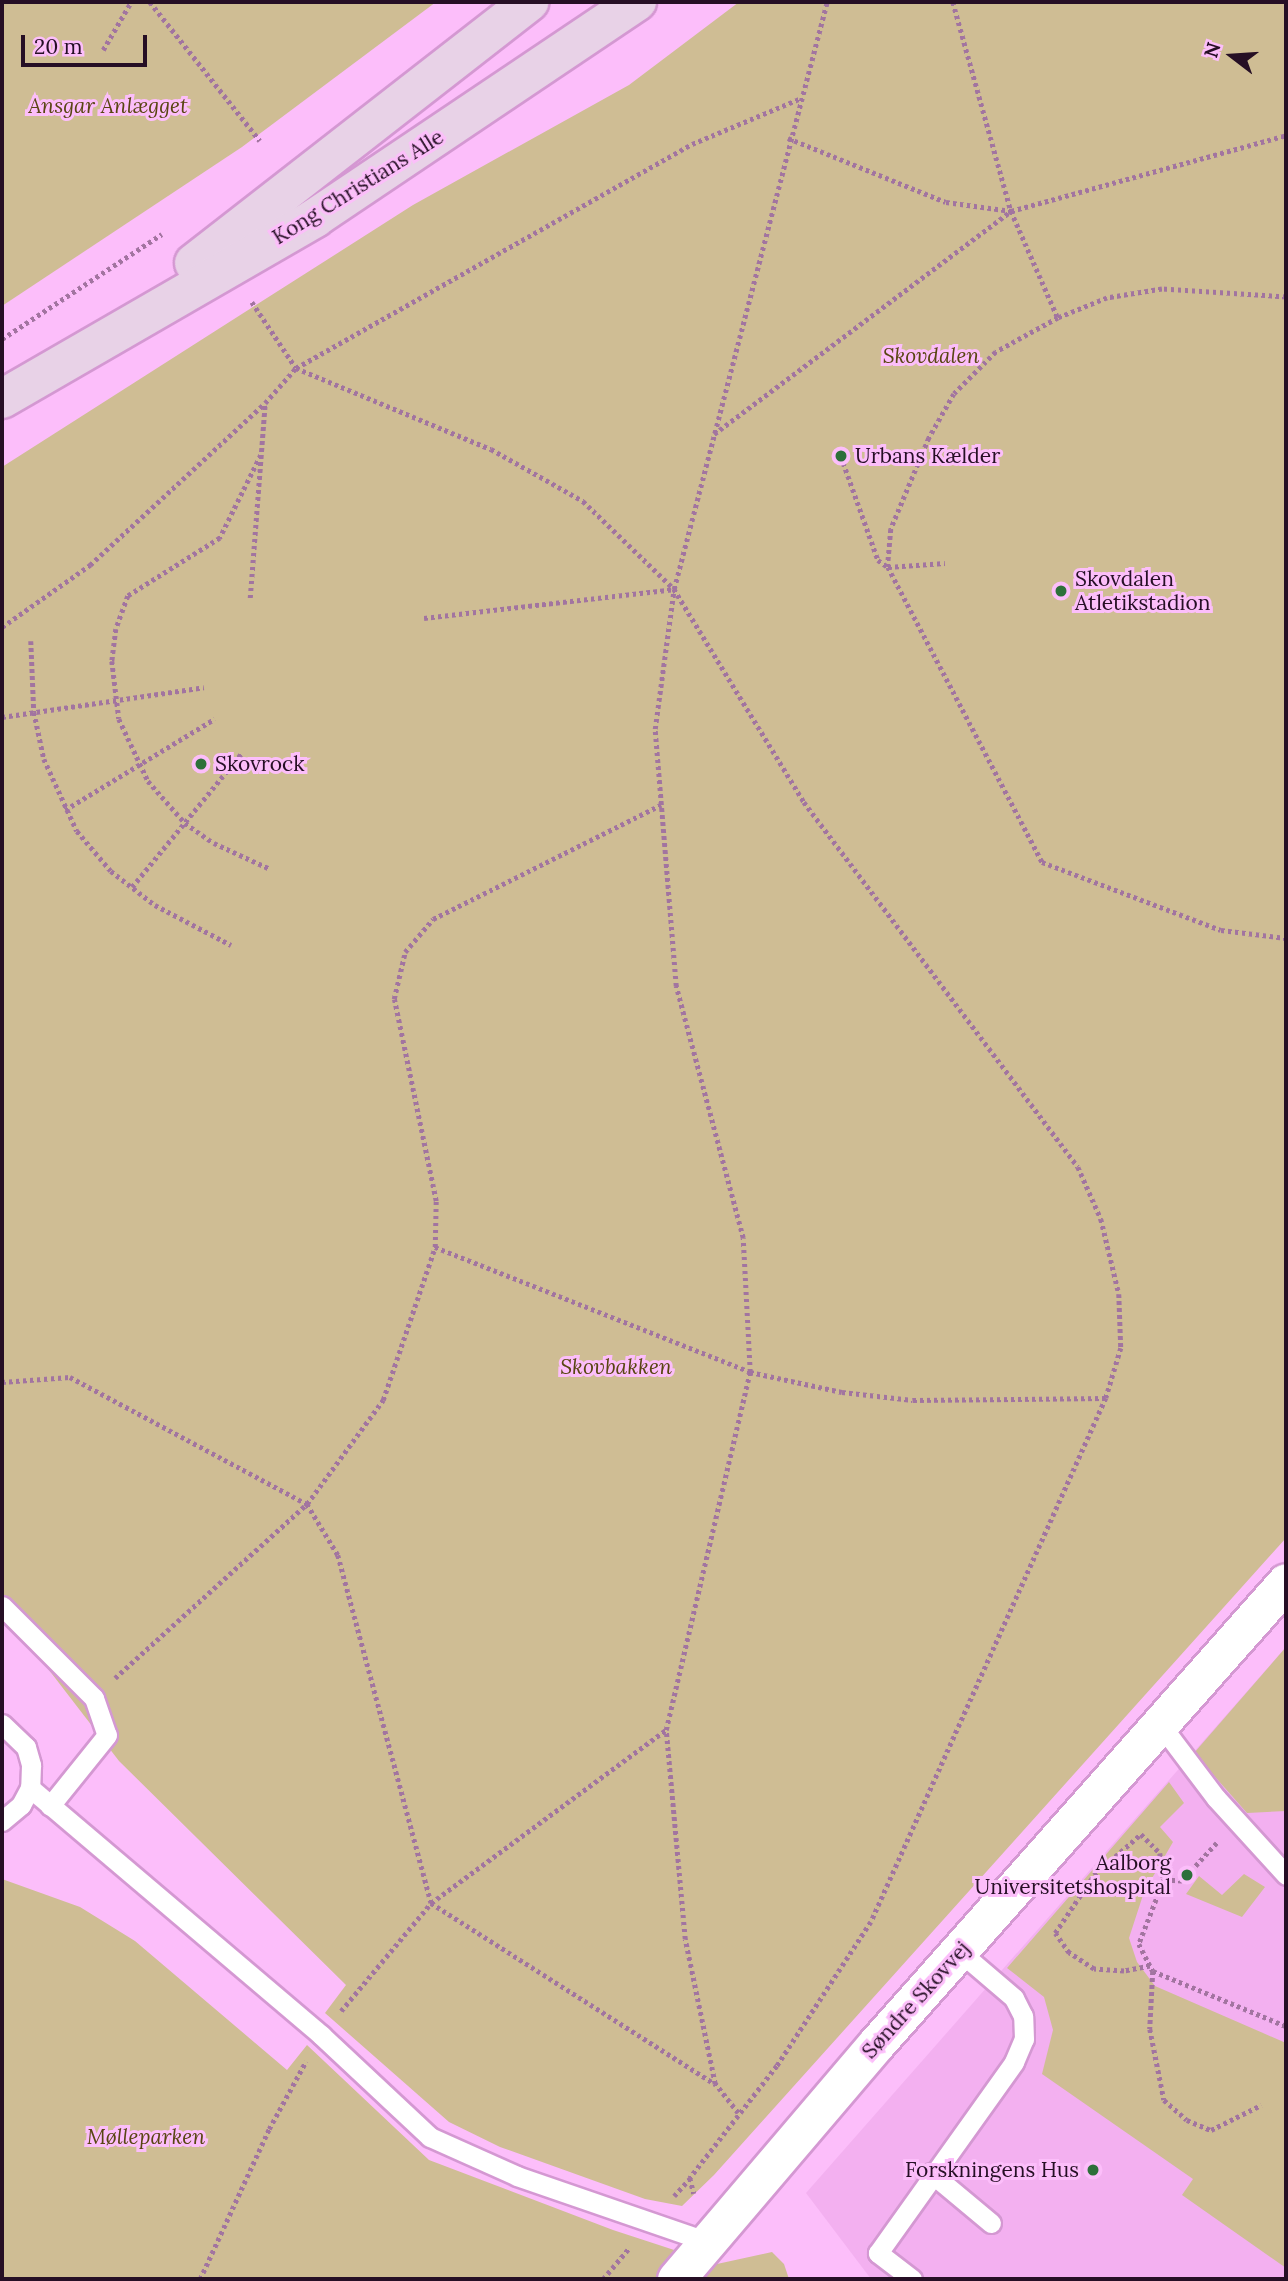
<!DOCTYPE html>
<html>
<head>
<meta charset="utf-8">
<style>
	body { margin:0 }
	#map { position:relative; width:1288px; height:2281px; overflow:hidden; background:#fcbefa; font-family:Lora,serif }
	div>[style] { position:absolute }
	[style*='--x'] { left:calc(var(--x)*1px); top:calc(var(--y)*1px); width:calc(var(--w)*1px); rotate:calc(var(--a)*1deg) }
	.built>* { inset:0; background:#f3b0f0 }
	.green>* { inset:0; background:#cfbd94 }
	.path>* { height:4.5px; margin-top:-2.25px; transform-origin:0; background:repeating-linear-gradient(90deg,#a274a0 0 3.5px,transparent 0 7px) }
	.roads { filter:drop-shadow(2px 0 #d498d2) drop-shadow(-2px 0 #d498d2) drop-shadow(0 2px #d498d2) drop-shadow(0 -2px #d498d2) }
	.lane>* { height:19px; margin:-9.5px; padding:0 9.5px; transform-origin:9.5px; border-radius:9.5px; background:#fff }
	.street>* { height:37px; margin:-18.5px; padding:0 18.5px; transform-origin:18.5px; border-radius:18.5px; background:#fff }
	.secondary>* { height:38px; margin:-19px; padding:0 19px; transform-origin:19px; border-radius:19px; background:#e8d2e7 }
	.dots>* { width:19px; height:19px; translate:-50% -50%; box-sizing:border-box; border:4px solid #fcbefa; border-radius:50% }
	span { translate:-50% -50%; white-space:nowrap; text-align:center; line-height:1.15; -webkit-text-stroke:6px #fcbefa; paint-order:stroke }
	.park-label { font-size:21px; color:#584511; font-style:italic }
	.street-label { font-size:21px; color:#260f25 }
	.poi-label { font-size:21px; color:#260f25 }
	.left { translate:0 -50%; text-align:left }
	.right { translate:-100% -50%; text-align:right }
	.frame { position:absolute; inset:0; border:4px solid #260f25; pointer-events:none }
	.north { position:absolute; left:1197px; top:21px; width:70px; height:70px; -webkit-text-stroke:5px #fcbefa; paint-order:stroke; rotate:287deg; font-size:19px; font-weight:700; line-height:28px; text-align:center; color:#260f25 }
	.north::after { content:''; display:block; margin:auto; width:24px; height:32px; background:#260f25; clip-path:polygon(50% 0,100% 100%,50% 72%,0 100%) }
	.scale { position:absolute; left:21px; top:35px; width:126px; height:32px; box-sizing:border-box; border:4px solid #260f25; border-top:0; padding-left:9px; font-size:21px; line-height:24px; white-space:nowrap; color:#260f25; -webkit-text-stroke:5px #fcbefa; paint-order:stroke }
</style>
</head>
<body>
<div id="map">
	<div class="built">
		<div style="clip-path:polygon(1286px 1647px,1286px 2279px,871px 2279px,806px 2193px)"></div>
	</div>
	<div class="green">
		<div style="clip-path:polygon(2px 2px,436px 2px,242px 147px,2px 306px)"></div>
		<div style="clip-path:polygon(739px 2px,1286px 2px,1286px 1538px,714px 2175px,682px 2206px,645px 2199px,500px 2147px,449px 2122px,325px 2013px,346px 1985px,119px 1761px,2px 1609px,2px 467px,413px 205px,629px 85px)"></div>
		<div style="clip-path:polygon(1286px 1647px,1286px 1811px,1247px 1813px,1194px 1753px)"></div>
		<div style="clip-path:polygon(1169px 1782px,1184px 1803px,1160px 1827px,1173px 1842px,1144px 1892px,1129px 1938px,1137px 1962px,1155px 1986px,1286px 2043px,1286px 2268px,1182px 2195px,1193px 2179px,1042px 2074px,1053px 2030px,1044px 1997px,1007px 1968px)"></div>
		<div style="clip-path:polygon(1244px 1874px,1265px 1887px,1242px 1917px,1186px 1894px,1199px 1876px,1222px 1895px)"></div>
		<div style="clip-path:polygon(2px 1879px,80px 1907px,135px 1941px,287px 2070px,307px 2045px,429px 2160px,613px 2230px,717px 2264px,772px 2252px,784px 2264px,789px 2279px,2px 2279px)"></div>
	</div>
	<div class="path">
		<div style="--x:150;--y:2;--w:177;--a:51.6"></div>
		<div style="--x:953;--y:2;--w:217;--a:74.5"></div>
		<div style="--x:1011;--y:211;--w:117;--a:66.3"></div>
		<div style="--x:103;--y:50;--w:56;--a:-59.7"></div>
		<div style="--x:788;--y:138;--w:170;--a:22.1"></div>
		<div style="--x:946;--y:202;--w:66;--a:7.9"></div>
		<div style="--x:1286;--y:297;--w:124;--a:-176.3"></div>
		<div style="--x:1162;--y:289;--w:56;--a:170.7"></div>
		<div style="--x:1107;--y:298;--w:53;--a:157.8"></div>
		<div style="--x:1058;--y:318;--w:71;--a:151.3"></div>
		<div style="--x:996;--y:352;--w:59;--a:135"></div>
		<div style="--x:954;--y:394;--w:51;--a:119.6"></div>
		<div style="--x:929;--y:438;--w:99;--a:112.7"></div>
		<div style="--x:891;--y:529;--w:38;--a:95"></div>
		<div style="--x:888;--y:567;--w:333;--a:62.4"></div>
		<div style="--x:1042;--y:862;--w:191;--a:20.8"></div>
		<div style="--x:1221;--y:930;--w:65;--a:7"></div>
		<div style="--x:252;--y:302;--w:79;--a:56.3"></div>
		<div style="--x:296;--y:368;--w:211;--a:22.6"></div>
		<div style="--x:491;--y:449;--w:106;--a:29.5"></div>
		<div style="--x:583;--y:501;--w:127;--a:44"></div>
		<div style="--x:674;--y:589;--w:250;--a:58.6"></div>
		<div style="--x:804;--y:802;--w:456;--a:53.1"></div>
		<div style="--x:1078;--y:1167;--w:57;--a:66.1"></div>
		<div style="--x:1101;--y:1219;--w:77;--a:76.5"></div>
		<div style="--x:1119;--y:1294;--w:54;--a:87.9"></div>
		<div style="--x:1121;--y:1348;--w:52;--a:106.7"></div>
		<div style="--x:1106;--y:1398;--w:574;--a:114.15"></div>
		<div style="--x:871;--y:1922;--w:172;--a:123.1"></div>
		<div style="--x:777;--y:2066;--w:142;--a:127.8"></div>
		<div style="--x:690;--y:2178;--w:16;--a:76"></div>
		<div style="--x:2;--y:339;--w:191;--a:-33.3"></div>
		<div style="--x:714;--y:434;--w:371;--a:-36.9"></div>
		<div style="--x:1011;--y:211;--w:285;--a:-15.4"></div>
		<div style="--x:261;--y:455;--w:93;--a:116.3"></div>
		<div style="--x:220;--y:538;--w:109;--a:147.8"></div>
		<div style="--x:128;--y:596;--w:35;--a:110"></div>
		<div style="--x:116;--y:629;--w:32;--a:97"></div>
		<div style="--x:112;--y:661;--w:58;--a:83.1"></div>
		<div style="--x:119;--y:719;--w:68;--a:64.9"></div>
		<div style="--x:148;--y:781;--w:56;--a:48.6"></div>
		<div style="--x:185;--y:823;--w:35;--a:35"></div>
		<div style="--x:214;--y:843;--w:60;--a:24.8"></div>
		<div style="--x:841;--y:456;--w:110;--a:70.4"></div>
		<div style="--x:878;--y:560;--w:12;--a:35"></div>
		<div style="--x:888;--y:567;--w:57;--a:-4"></div>
		<div style="--x:250;--y:598;--w:195;--a:-85.6"></div>
		<div style="--x:424;--y:618;--w:251;--a:-6.6"></div>
		<div style="--x:2;--y:627;--w:108;--a:-35.2"></div>
		<div style="--x:90;--y:565;--w:238;--a:-42.8"></div>
		<div style="--x:265;--y:403;--w:47;--a:-48.5"></div>
		<div style="--x:296;--y:368;--w:455;--a:-29.5"></div>
		<div style="--x:692;--y:144;--w:116;--a:-22.8"></div>
		<div style="--x:31;--y:641;--w:71;--a:87.6"></div>
		<div style="--x:34;--y:712;--w:48;--a:78"></div>
		<div style="--x:44;--y:759;--w:79;--a:65.4"></div>
		<div style="--x:77;--y:831;--w:52;--a:49.6"></div>
		<div style="--x:111;--y:871;--w:56;--a:37.7"></div>
		<div style="--x:155;--y:905;--w:86;--a:27.8"></div>
		<div style="--x:2;--y:717;--w:204;--a:-8.4"></div>
		<div style="--x:65;--y:810;--w:175;--a:-31.4"></div>
		<div style="--x:132;--y:887;--w:172;--a:-50.7"></div>
		<div style="--x:435;--y:1247;--w:339;--a:21.6"></div>
		<div style="--x:750;--y:1372;--w:94;--a:12.3"></div>
		<div style="--x:842;--y:1392;--w:71;--a:6.4"></div>
		<div style="--x:913;--y:1400;--w:193;--a:-0.6"></div>
		<div style="--x:2;--y:1382;--w:68;--a:-4.2"></div>
		<div style="--x:70;--y:1377;--w:269;--a:28.2"></div>
		<div style="--x:307;--y:1504;--w:60;--a:58.7"></div>
		<div style="--x:338;--y:1555;--w:360;--a:75"></div>
		<div style="--x:431;--y:1903;--w:337;--a:32.5"></div>
		<div style="--x:115;--y:1678;--w:259;--a:-42.2"></div>
		<div style="--x:307;--y:1504;--w:129;--a:-53.8"></div>
		<div style="--x:383;--y:1400;--w:162;--a:-71.2"></div>
		<div style="--x:435;--y:1247;--w:46;--a:-88.8"></div>
		<div style="--x:436;--y:1201;--w:206;--a:-101.7"></div>
		<div style="--x:394;--y:999;--w:48;--a:-76.8"></div>
		<div style="--x:405;--y:952;--w:43;--a:-49.7"></div>
		<div style="--x:433;--y:919;--w:255;--a:-26.6"></div>
		<div style="--x:1217;--y:1843;--w:52;--a:132.6"></div>
		<div style="--x:1182;--y:1881;--w:18;--a:-177"></div>
		<div style="--x:1164;--y:1880;--w:69;--a:111.3"></div>
		<div style="--x:1139;--y:1944;--w:30;--a:63"></div>
		<div style="--x:1153;--y:1971;--w:144;--a:22.5"></div>
		<div style="--x:1150;--y:1966;--w:26;--a:169"></div>
		<div style="--x:1124;--y:1971;--w:30;--a:-176"></div>
		<div style="--x:1094;--y:1969;--w:30;--a:-147"></div>
		<div style="--x:1069;--y:1953;--w:24;--a:-125"></div>
		<div style="--x:1055;--y:1933;--w:70;--a:-56.1"></div>
		<div style="--x:1094;--y:1875;--w:62;--a:-41.1"></div>
		<div style="--x:1141;--y:1834;--w:27;--a:45"></div>
		<div style="--x:1160;--y:1853;--w:27;--a:82"></div>
		<div style="--x:1153;--y:1971;--w:58;--a:93"></div>
		<div style="--x:1150;--y:2029;--w:72;--a:78.8"></div>
		<div style="--x:1164;--y:2100;--w:30;--a:41"></div>
		<div style="--x:1187;--y:2120;--w:26;--a:23"></div>
		<div style="--x:1211;--y:2130;--w:56;--a:-26.6"></div>
		<div style="--x:341;--y:2011;--w:141;--a:-50.2"></div>
		<div style="--x:431;--y:1903;--w:292;--a:-36.4"></div>
		<div style="--x:738;--y:2113;--w:37;--a:-128"></div>
		<div style="--x:715;--y:2084;--w:148;--a:-101.7"></div>
		<div style="--x:685;--y:1939;--w:210;--a:-95.2"></div>
		<div style="--x:666;--y:1730;--w:368;--a:-76.8"></div>
		<div style="--x:750;--y:1372;--w:134;--a:-93"></div>
		<div style="--x:743;--y:1238;--w:261;--a:-104.9"></div>
		<div style="--x:676;--y:986;--w:258;--a:-94.7"></div>
		<div style="--x:655;--y:729;--w:141;--a:-82.3"></div>
		<div style="--x:674;--y:589;--w:607;--a:-75.39"></div>
		<div style="--x:674;--y:2196;--w:24;--a:-48"></div>
		<div style="--x:200;--y:2279;--w:165;--a:-65.3"></div>
		<div style="--x:269;--y:2129;--w:77;--a:-61.4"></div>
		<div style="--x:603;--y:2279;--w:40;--a:-50"></div>
	</div>
	<div class="roads">
		<div class="lane">
			<div style="--x:2;--y:1606;--w:130;--a:45"></div>
			<div style="--x:94;--y:1698;--w:39;--a:71"></div>
			<div style="--x:107;--y:1735;--w:91;--a:128.8"></div>
			<div style="--x:2;--y:1724;--w:33;--a:44"></div>
			<div style="--x:26;--y:1747;--w:19;--a:74"></div>
			<div style="--x:31;--y:1765;--w:23;--a:92"></div>
			<div style="--x:30;--y:1788;--w:19;--a:118"></div>
			<div style="--x:21;--y:1805;--w:25;--a:140"></div>
			<div style="--x:1160;--y:1724;--w:93;--a:52.9"></div>
			<div style="--x:1216;--y:1798;--w:104;--a:47.7"></div>
			<div style="--x:30;--y:1788;--w:382;--a:40.3"></div>
			<div style="--x:321;--y:2035;--w:149;--a:43.1"></div>
			<div style="--x:430;--y:2137;--w:95;--a:24.1"></div>
			<div style="--x:517;--y:2176;--w:203;--a:19"></div>
			<div style="--x:931;--y:2173;--w:78;--a:39.8"></div>
			<div style="--x:912;--y:2279;--w:43;--a:-142.6"></div>
			<div style="--x:878;--y:2253;--w:234;--a:-54.5"></div>
			<div style="--x:1014;--y:2062;--w:25;--a:-67"></div>
			<div style="--x:1024;--y:2039;--w:23;--a:-92"></div>
			<div style="--x:1023;--y:2016;--w:20;--a:-117"></div>
			<div style="--x:1014;--y:1998;--w:72;--a:-139.5"></div>
		</div>
		<div class="street">
			<div style="--x:676;--y:2279;--w:310;--a:-49.6"></div>
			<div style="--x:877;--y:2043;--w:616;--a:-48.42"></div>
		</div>
		<div class="secondary">
			<div style="--x:194;--y:263;--w:425;--a:-37.9"></div>
			<div style="--x:2;--y:399;--w:362;--a:-30"></div>
			<div style="--x:315;--y:218;--w:388;--a:-33.9"></div>
		</div>
	</div>
	<div class="dots">
		<div style="left:841px;top:456px;background:#2d703a"></div>
		<div style="left:1061px;top:591px;background:#2d703a"></div>
		<div style="left:201px;top:764px;background:#2d703a"></div>
		<div style="left:1187px;top:1875px;background:#2d703a"></div>
		<div style="left:1093px;top:2170px;background:#2d703a"></div>
	</div>
	<div class="park-label">
		<span style="left:108px;top:106px">Ansgar Anlægget</span>
		<span style="left:931px;top:356px">Skovdalen</span>
		<span style="left:616px;top:1367px">Skovbakken</span>
		<span style="left:146px;top:2137px">Mølleparken</span>
	</div>
	<div class="street-label">
		<span style="left:358px;top:187px;rotate:-32deg">Kong Christians Alle</span>
		<span style="left:916px;top:2000px;rotate:-48deg">Søndre Skovvej</span>
	</div>
	<div class="poi-label">
		<span class="left" style="left:855px;top:456px">Urbans Kælder</span>
		<span class="left" style="left:1075px;top:591px">Skovdalen<br>Atletikstadion</span>
		<span class="left" style="left:215px;top:764px">Skovrock</span>
		<span class="right" style="left:1171px;top:1875px">Aalborg<br>Universitetshospital</span>
		<span class="right" style="left:1079px;top:2170px">Forskningens Hus</span>
	</div>
	<div class="frame"></div>
	<div class="north">N</div>
	<div class="scale">20 m</div>
</div>
</body>
</html>
